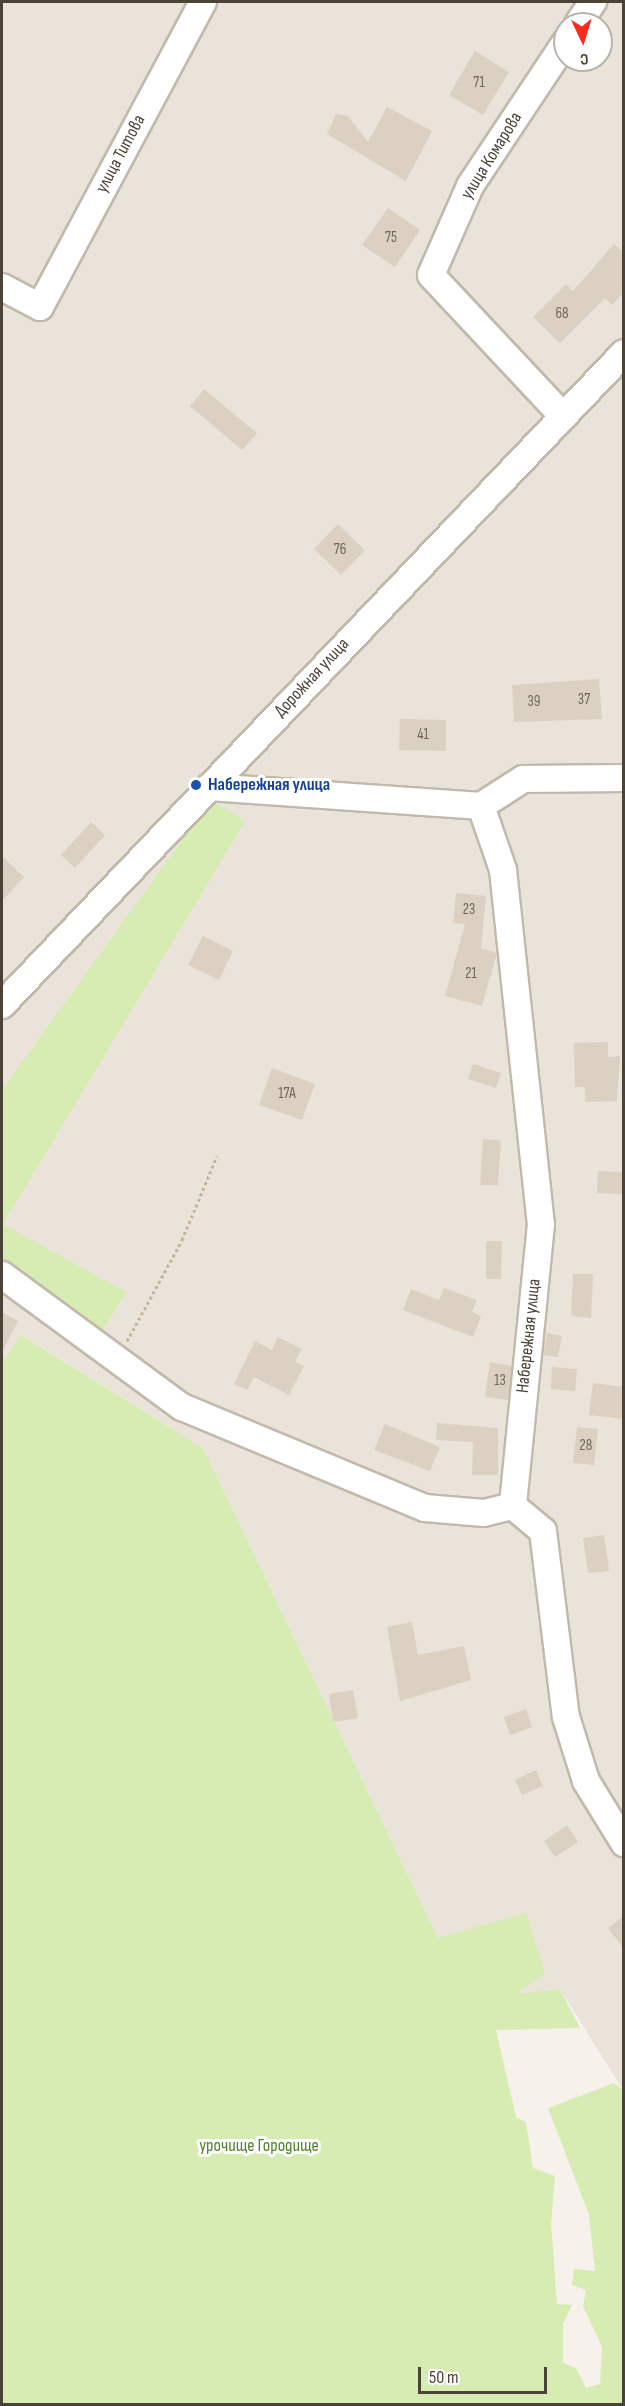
<!DOCTYPE html>
<html>
<head>
<meta charset="utf-8">
<style>
	body { margin:0 }
	#map { position:relative; width:625px; height:2406px; overflow:hidden; background:#f6f2eb; font-family:"Sofia Sans Condensed",sans-serif }
	div>[style] { position:absolute }
	[style*='--x'] { left:calc(var(--x)*1px); top:calc(var(--y)*1px); width:calc(var(--w)*1px); rotate:calc(var(--a)*1deg) }
	.residential>* { inset:0; background:#eae3d9 }
	.green>* { inset:0; background:#d7ecb2 }
	.building>* { inset:0; background:#dcd0c2 }
	.path>* { height:3px; margin-top:-1.5px; transform-origin:0; background:repeating-linear-gradient(90deg,#c5b49d 0 3px,transparent 0 6px) }
	.roads { filter:drop-shadow(2px 0 #c2b9ad) drop-shadow(-2px 0 #c2b9ad) drop-shadow(0 2px #c2b9ad) drop-shadow(0 -2px #c2b9ad) }
	.minor>* { height:26px; margin:-13px; padding:0 13px; transform-origin:13px; border-radius:13px; background:#fff }
	.dots>* { width:16px; height:16px; translate:-50% -50%; box-sizing:border-box; border:3px solid #fff; border-radius:50% }
	span { translate:-50% -50%; white-space:nowrap; text-align:center; line-height:1.15; -webkit-text-stroke:6px #fff; paint-order:stroke }
	.number-label { font-size:15px; color:#6f665a }
	.number-label span { -webkit-text-stroke-width:0 }
	.street-label { font-size:18px; color:#4b4238 }
	.transit-label { font-size:18px; color:#164399; font-weight:700 }
	.left { translate:0 -50%; text-align:left }
	.park-label { font-size:18px; color:#508226 }
	.frame { position:absolute; inset:0; border:3px solid #4b4238; pointer-events:none }
	.north { position:absolute; left:553px; top:12px; width:60px; height:60px; box-sizing:border-box; background:#fff; border:2px solid #b7b3af; border-radius:50%; rotate:176deg; font-size:16px; font-weight:700; line-height:24px; text-align:center; color:#4b4238 }
	.north::after { content:''; display:block; margin:auto; width:21px; height:27px; background:#ff2919; clip-path:polygon(50% 0,100% 100%,50% 72%,0 100%) }
	.scale { position:absolute; left:418px; top:2367px; width:129px; height:27px; box-sizing:border-box; border:3px solid #4b4238; border-top:0; padding-left:8px; font-size:18px; line-height:21px; white-space:nowrap; color:#4b4238; -webkit-text-stroke:4px #fff; paint-order:stroke }
</style>
</head>
<body>
<div id="map">
	<div class="residential">
		<div style="clip-path:polygon(evenodd,2px 2px,623px 2px,623px 2090px,560px 1989px,515px 1995px,438px 1938px,203px 1448px,22px 1335px,2px 1364px,2px 2px,565px 24px,601px 24px,601px 60px,565px 60px,565px 24px)"></div>
	</div>
	<div class="green">
		<div style="clip-path:polygon(211px 800px,245px 821px,3px 1224px,126px 1292px,101px 1333px,2px 1267px,2px 1090px)"></div>
		<div style="clip-path:polygon(21px 1335px,203px 1448px,438px 1938px,526px 1913px,545px 1973px,516px 1994px,560px 1989px,580px 2028px,496px 2030px,516px 2117px,526px 2122px,533px 2168px,555px 2176px,551px 2224px,557px 2304px,572px 2305px,563px 2324px,563px 2363px,576px 2368px,586px 2388px,600px 2384px,602px 2347px,583px 2306px,586px 2290px,572px 2285px,574px 2269px,595px 2271px,589px 2215px,548px 2108px,614px 2083px,623px 2090px,624px 2404px,2px 2404px,2px 1364px)"></div>
	</div>
	<div class="building">
		<div style="clip-path:polygon(475px 51px,509px 72px,483px 115px,449px 95px)"></div>
		<div style="clip-path:polygon(387px 107px,432px 131px,406px 181px,327px 134px,336px 114px,348px 116px,368px 142px)"></div>
		<div style="clip-path:polygon(388px 208px,420px 230px,395px 267px,362px 245px)"></div>
		<div style="clip-path:polygon(614px 244px,624px 252px,624px 292px,612px 305px,605px 298px,560px 343px,533px 317px,566px 284px,573px 291px)"></div>
		<div style="clip-path:polygon(204px 389px,257px 433px,242px 450px,190px 406px)"></div>
		<div style="clip-path:polygon(338px 524px,365px 550px,341px 575px,314px 549px)"></div>
		<div style="clip-path:polygon(599px 679px,602px 719px,514px 722px,512px 685px)"></div>
		<div style="clip-path:polygon(400px 719px,446px 720px,446px 751px,399px 750px)"></div>
		<div style="clip-path:polygon(91px 822px,105px 835px,75px 868px,61px 855px)"></div>
		<div style="clip-path:polygon(2px 856px,24px 877px,2px 901px)"></div>
		<div style="clip-path:polygon(456px 893px,486px 896px,481px 948px,497px 953px,482px 1006px,445px 996px,465px 924px,453px 923px)"></div>
		<div style="clip-path:polygon(203px 936px,233px 951px,219px 980px,188px 965px)"></div>
		<div style="clip-path:polygon(608px 1042px,608px 1057px,620px 1056px,617px 1101px,585px 1102px,585px 1087px,575px 1087px,574px 1043px)"></div>
		<div style="clip-path:polygon(473px 1064px,501px 1073px,496px 1088px,468px 1079px)"></div>
		<div style="clip-path:polygon(272px 1068px,315px 1084px,302px 1120px,259px 1105px)"></div>
		<div style="clip-path:polygon(483px 1139px,501px 1140px,498px 1185px,480px 1185px)"></div>
		<div style="clip-path:polygon(598px 1171px,624px 1172px,624px 1194px,597px 1193px)"></div>
		<div style="clip-path:polygon(486px 1241px,502px 1241px,501px 1279px,486px 1279px)"></div>
		<div style="clip-path:polygon(573px 1274px,593px 1274px,591px 1318px,571px 1316px)"></div>
		<div style="clip-path:polygon(444px 1288px,477px 1300px,472px 1312px,481px 1316px,473px 1337px,403px 1310px,411px 1289px,439px 1300px)"></div>
		<div style="clip-path:polygon(2px 1312px,18px 1321px,2px 1352px)"></div>
		<div style="clip-path:polygon(547px 1333px,562px 1336px,558px 1357px,543px 1355px)"></div>
		<div style="clip-path:polygon(278px 1337px,302px 1349px,295px 1362px,304px 1366px,289px 1395px,254px 1377px,247px 1390px,234px 1384px,255px 1341px,272px 1350px)"></div>
		<div style="clip-path:polygon(490px 1362px,512px 1366px,508px 1400px,485px 1397px)"></div>
		<div style="clip-path:polygon(552px 1367px,577px 1369px,575px 1391px,551px 1389px)"></div>
		<div style="clip-path:polygon(593px 1383px,624px 1387px,624px 1419px,589px 1415px)"></div>
		<div style="clip-path:polygon(437px 1423px,498px 1428px,498px 1475px,472px 1475px,473px 1442px,436px 1440px)"></div>
		<div style="clip-path:polygon(385px 1424px,440px 1447px,430px 1471px,374px 1450px)"></div>
		<div style="clip-path:polygon(577px 1427px,598px 1429px,594px 1465px,573px 1463px)"></div>
		<div style="clip-path:polygon(604px 1535px,609px 1571px,588px 1573px,583px 1538px)"></div>
		<div style="clip-path:polygon(412px 1622px,418px 1655px,464px 1646px,471px 1680px,400px 1701px,387px 1627px)"></div>
		<div style="clip-path:polygon(353px 1690px,358px 1718px,333px 1722px,329px 1694px)"></div>
		<div style="clip-path:polygon(526px 1709px,532px 1727px,510px 1735px,504px 1717px)"></div>
		<div style="clip-path:polygon(536px 1770px,543px 1786px,522px 1795px,515px 1780px)"></div>
		<div style="clip-path:polygon(567px 1825px,578px 1842px,555px 1857px,544px 1841px)"></div>
		<div style="clip-path:polygon(624px 1916px,624px 1949px,608px 1928px)"></div>
	</div>
	<div class="path">
		<div style="--x:127;--y:1341;--w:115;--a:-61.4"></div>
		<div style="--x:182;--y:1240;--w:91;--a:-67.4"></div>
	</div>
	<div class="roads">
		<div class="minor">
			<div style="--x:578;--y:24;--w:27;--a:-56"></div>
			<div style="--x:2;--y:287;--w:43;--a:27.8"></div>
			<div style="--x:40;--y:307;--w:346;--a:-61.9"></div>
			<div style="--x:561;--y:414;--w:190;--a:-133.1"></div>
			<div style="--x:431;--y:275;--w:97;--a:-66.3"></div>
			<div style="--x:470;--y:186;--w:172;--a:-56.4"></div>
			<div style="--x:209;--y:787;--w:273;--a:4"></div>
			<div style="--x:481;--y:806;--w:50;--a:-32.7"></div>
			<div style="--x:523;--y:779;--w:101;--a:-0.6"></div>
			<div style="--x:481;--y:806;--w:68;--a:71"></div>
			<div style="--x:503;--y:870;--w:356;--a:83.9"></div>
			<div style="--x:541;--y:1224;--w:283;--a:95.7"></div>
			<div style="--x:513;--y:1506;--w:39;--a:40"></div>
			<div style="--x:543;--y:1531;--w:187;--a:83"></div>
			<div style="--x:566;--y:1717;--w:67;--a:72.6"></div>
			<div style="--x:586;--y:1781;--w:73;--a:58.5"></div>
			<div style="--x:2;--y:1005;--w:901;--a:-46.35"></div>
			<div style="--x:2;--y:1275;--w:223;--a:36.3"></div>
			<div style="--x:182;--y:1407;--w:263;--a:22.6"></div>
			<div style="--x:425;--y:1508;--w:59;--a:4.8"></div>
			<div style="--x:484;--y:1513;--w:30;--a:-14"></div>
		</div>
	</div>
	<div class="dots">
		<div style="left:196px;top:785px;background:#1a4fb4"></div>
	</div>
	<div class="number-label">
		<span style="left:479px;top:83px">71</span>
		<span style="left:391px;top:238px">75</span>
		<span style="left:562px;top:314px">68</span>
		<span style="left:340px;top:550px">76</span>
		<span style="left:584px;top:700px">37</span>
		<span style="left:534px;top:702px">39</span>
		<span style="left:423px;top:735px">41</span>
		<span style="left:469px;top:910px">23</span>
		<span style="left:471px;top:974px">21</span>
		<span style="left:287px;top:1094px">17А</span>
		<span style="left:500px;top:1381px">13</span>
		<span style="left:586px;top:1446px">28</span>
	</div>
	<div class="street-label">
		<span style="left:121px;top:154px;rotate:-62deg">улица Титова</span>
		<span style="left:492px;top:156px;rotate:-58deg">улица Комарова</span>
		<span style="left:312px;top:678px;rotate:-47deg">Дорожная улица</span>
		<span style="left:529px;top:1336px;rotate:-84deg">Набережная улица</span>
	</div>
	<div class="transit-label">
		<span class="left" style="left:208px;top:785px">Набережная улица</span>
	</div>
	<div class="park-label">
		<span style="left:259px;top:2146px">урочище Городище</span>
	</div>
	<div class="frame"></div>
	<div class="north">С</div>
	<div class="scale">50 m</div>
</div>
</body>
</html>
